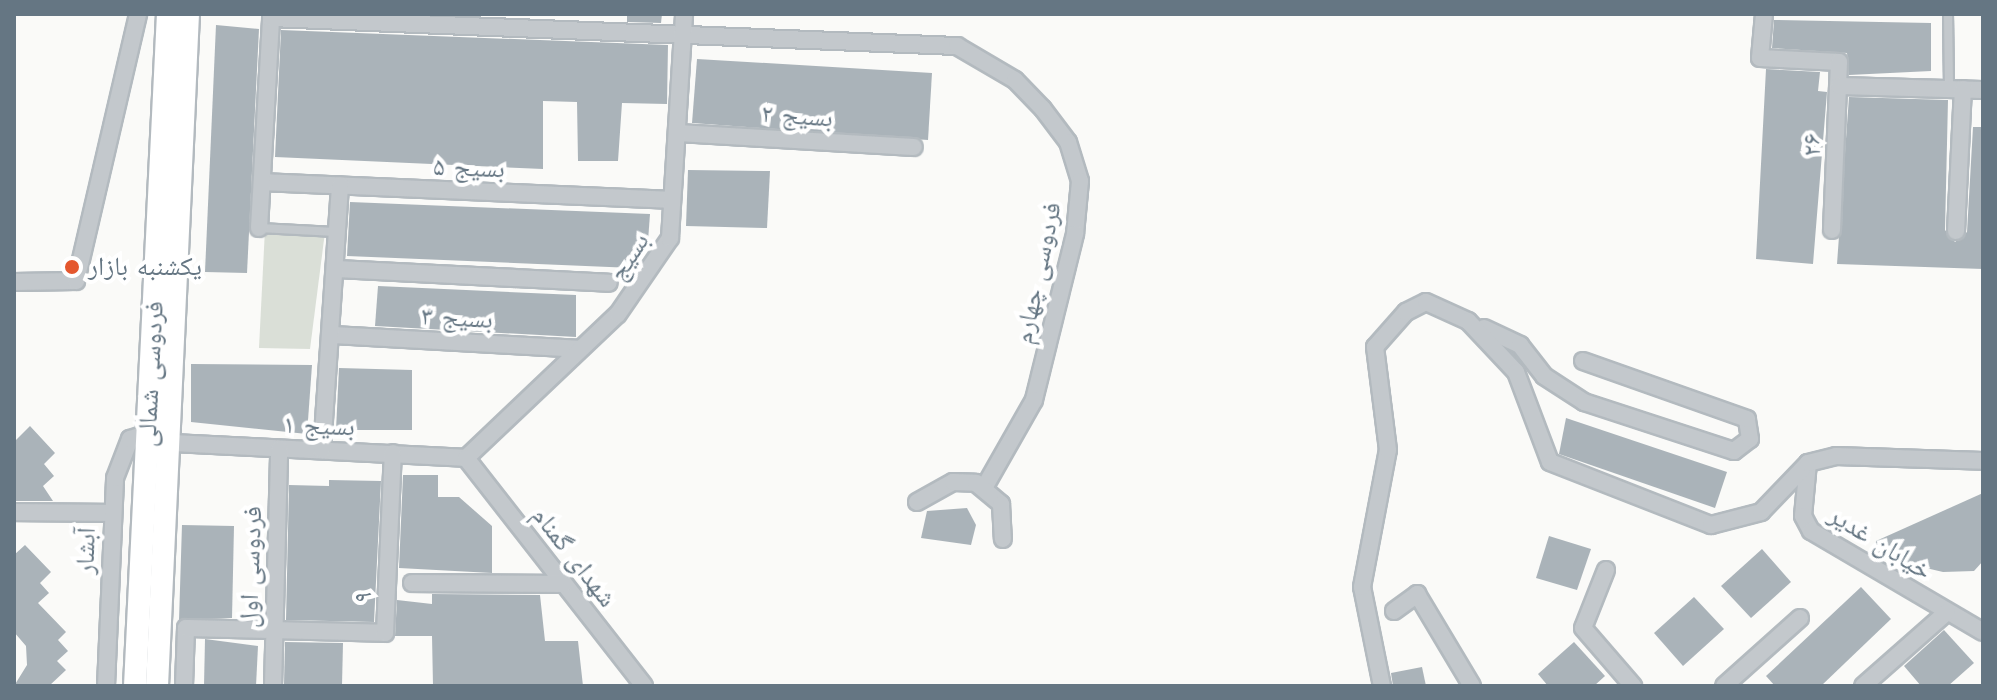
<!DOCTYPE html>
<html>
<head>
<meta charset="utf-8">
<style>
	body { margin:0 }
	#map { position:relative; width:1997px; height:700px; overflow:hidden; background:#fafaf8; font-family:"Work Sans","Noto Naskh Arabic",sans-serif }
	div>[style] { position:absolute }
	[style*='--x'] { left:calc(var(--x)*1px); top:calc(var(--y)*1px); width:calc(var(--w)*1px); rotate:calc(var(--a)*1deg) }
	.green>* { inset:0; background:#dadfd7 }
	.building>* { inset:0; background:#aab3b9 }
	.roads { filter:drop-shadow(2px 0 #b3babf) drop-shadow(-2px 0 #b3babf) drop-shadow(0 2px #b3babf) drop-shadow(0 -2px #b3babf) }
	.service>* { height:8px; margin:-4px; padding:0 4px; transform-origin:4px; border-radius:4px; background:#c3c8cc }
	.minor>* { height:16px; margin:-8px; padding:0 8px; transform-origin:8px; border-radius:8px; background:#c3c8cc }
	.secondary>* { height:22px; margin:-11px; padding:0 11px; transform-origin:11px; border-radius:11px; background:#fff }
	.dots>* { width:22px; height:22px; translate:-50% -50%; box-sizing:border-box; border:4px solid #fff; border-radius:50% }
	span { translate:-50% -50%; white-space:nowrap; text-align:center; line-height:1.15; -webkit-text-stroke:8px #fff; paint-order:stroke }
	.street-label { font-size:26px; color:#657683 }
	.poi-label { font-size:26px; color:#657683 }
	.left { translate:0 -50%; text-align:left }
	.frame { position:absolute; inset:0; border:16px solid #657683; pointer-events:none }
</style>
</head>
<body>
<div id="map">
	<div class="green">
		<div style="clip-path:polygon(265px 229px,325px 232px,310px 349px,259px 348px)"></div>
	</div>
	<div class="building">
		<div style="clip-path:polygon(627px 14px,662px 14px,661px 23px,627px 22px)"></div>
		<div style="clip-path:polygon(1774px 20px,1931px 23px,1931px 71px,1849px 75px,1847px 53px,1772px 48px)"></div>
		<div style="clip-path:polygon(216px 25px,259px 29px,247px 273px,205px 272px)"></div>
		<div style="clip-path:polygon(281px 30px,668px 45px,667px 104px,622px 103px,618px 161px,578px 161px,577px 102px,543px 101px,543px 169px,275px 157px)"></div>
		<div style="clip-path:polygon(697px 59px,932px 73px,928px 140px,692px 123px)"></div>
		<div style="clip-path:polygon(1766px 69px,1820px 72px,1818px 91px,1827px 92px,1813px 264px,1756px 259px)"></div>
		<div style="clip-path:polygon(1849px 97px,1948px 100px,1945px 230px,1955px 242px,1967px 232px,1973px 127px,1983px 127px,1983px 269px,1837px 264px)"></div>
		<div style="clip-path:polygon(688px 170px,770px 171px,767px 228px,686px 226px)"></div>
		<div style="clip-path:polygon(350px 202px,650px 214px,648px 241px,633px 268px,347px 256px)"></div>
		<div style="clip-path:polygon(378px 286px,576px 295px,576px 337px,375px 326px)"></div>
		<div style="clip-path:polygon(191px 364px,312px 365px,307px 434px,191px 422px)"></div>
		<div style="clip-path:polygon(339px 368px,412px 370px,412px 430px,336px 430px)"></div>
		<div style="clip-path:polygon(1566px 418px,1727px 472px,1715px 508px,1559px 454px)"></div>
		<div style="clip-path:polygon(30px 426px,55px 453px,44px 464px,54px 476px,43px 486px,53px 501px,14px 501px,14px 442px)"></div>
		<div style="clip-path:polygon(403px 475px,438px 475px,438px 497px,459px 497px,492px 526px,492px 573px,399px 568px)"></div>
		<div style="clip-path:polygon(329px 480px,381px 481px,374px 622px,286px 620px,289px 485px,329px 486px)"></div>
		<div style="clip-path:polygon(1983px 493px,1983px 561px,1974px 571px,1943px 572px,1875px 556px,1876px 541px)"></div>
		<div style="clip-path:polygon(967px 508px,976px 525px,971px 545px,921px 538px,927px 511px)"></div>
		<div style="clip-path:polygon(182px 525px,234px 526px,232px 618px,179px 620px)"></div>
		<div style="clip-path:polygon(1549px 536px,1591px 549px,1577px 590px,1536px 578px)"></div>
		<div style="clip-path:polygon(25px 545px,51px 572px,40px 583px,49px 593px,38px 603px,66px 632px,58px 640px,68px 651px,57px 661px,66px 670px,49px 686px,14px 686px,27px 665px,26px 646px,14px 632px,14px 555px)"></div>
		<div style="clip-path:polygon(1762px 549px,1791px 582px,1751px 618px,1721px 586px)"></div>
		<div style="clip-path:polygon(1861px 587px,1891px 619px,1821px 686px,1775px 686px,1766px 676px)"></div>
		<div style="clip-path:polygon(432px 594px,540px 595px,545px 641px,578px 641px,583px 686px,433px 686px,432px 636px,395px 636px,397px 600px,432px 604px)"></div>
		<div style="clip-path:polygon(1694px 597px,1724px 629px,1683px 666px,1654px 633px)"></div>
		<div style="clip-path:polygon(1944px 630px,1974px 663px,1948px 686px,1921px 686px,1904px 666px)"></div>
		<div style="clip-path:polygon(205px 639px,258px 646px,256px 686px,204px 686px)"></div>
		<div style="clip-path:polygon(285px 642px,343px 643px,342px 685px,284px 684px)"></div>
		<div style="clip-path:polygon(1574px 642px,1605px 676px,1594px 686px,1548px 686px,1538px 674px)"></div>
		<div style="clip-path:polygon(1422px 667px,1426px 686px,1393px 686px,1391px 673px)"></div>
	</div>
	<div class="roads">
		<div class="service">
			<div style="--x:1948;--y:14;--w:74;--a:89.2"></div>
			<div style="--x:259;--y:228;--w:77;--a:3"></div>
		</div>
		<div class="minor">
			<div style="--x:1764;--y:14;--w:44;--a:95.2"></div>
			<div style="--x:1760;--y:58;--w:79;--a:2.9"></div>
			<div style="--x:1839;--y:62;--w:168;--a:92.4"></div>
			<div style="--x:1839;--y:86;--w:144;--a:1.6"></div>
			<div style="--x:678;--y:133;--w:236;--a:3.4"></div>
			<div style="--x:263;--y:182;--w:409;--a:2.5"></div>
			<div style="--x:259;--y:228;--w:210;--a:-86.7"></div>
			<div style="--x:271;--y:18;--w:687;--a:2.34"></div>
			<div style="--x:957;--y:46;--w:67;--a:30.4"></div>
			<div style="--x:1015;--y:80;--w:40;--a:46"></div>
			<div style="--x:1043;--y:109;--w:41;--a:52.9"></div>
			<div style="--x:1068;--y:142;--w:41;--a:72.9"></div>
			<div style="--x:1080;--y:181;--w:53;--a:95.4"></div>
			<div style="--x:1075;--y:234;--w:171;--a:103.9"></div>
			<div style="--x:1034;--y:400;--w:101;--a:119.6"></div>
			<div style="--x:1956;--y:231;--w:142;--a:-87.2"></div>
			<div style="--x:337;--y:269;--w:272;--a:2.9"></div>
			<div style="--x:14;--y:282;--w:62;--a:-0.9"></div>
			<div style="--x:76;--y:281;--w:274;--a:-76.9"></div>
			<div style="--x:1484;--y:328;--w:40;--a:25"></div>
			<div style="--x:1520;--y:345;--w:39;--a:52"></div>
			<div style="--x:1544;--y:376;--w:48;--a:33"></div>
			<div style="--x:1584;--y:402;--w:158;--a:18.1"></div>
			<div style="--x:1734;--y:451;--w:20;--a:-37"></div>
			<div style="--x:1750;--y:439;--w:20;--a:-99"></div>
			<div style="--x:1747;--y:419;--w:174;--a:-160.5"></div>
			<div style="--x:332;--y:335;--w:247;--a:3.2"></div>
			<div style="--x:171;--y:443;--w:295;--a:2.9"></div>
			<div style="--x:322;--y:450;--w:265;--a:-86.1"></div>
			<div style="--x:466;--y:458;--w:209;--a:-43.5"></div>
			<div style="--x:618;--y:314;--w:92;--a:-55.6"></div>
			<div style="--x:670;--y:238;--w:224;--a:-86.4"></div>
			<div style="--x:466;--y:458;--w:289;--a:52"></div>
			<div style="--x:1808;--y:463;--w:53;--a:95.4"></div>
			<div style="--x:1803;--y:516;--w:17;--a:62"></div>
			<div style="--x:1811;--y:531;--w:199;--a:30.4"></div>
			<div style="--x:917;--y:502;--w:41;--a:-29.1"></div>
			<div style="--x:953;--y:482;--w:23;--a:2"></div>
			<div style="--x:976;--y:483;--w:33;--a:40"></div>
			<div style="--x:1001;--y:504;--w:35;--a:87"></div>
			<div style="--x:14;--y:512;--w:98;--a:0.6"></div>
			<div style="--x:1606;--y:570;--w:62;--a:111.6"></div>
			<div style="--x:1583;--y:628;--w:77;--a:49.2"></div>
			<div style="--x:412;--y:583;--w:152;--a:0.4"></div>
			<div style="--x:1394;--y:611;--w:29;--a:-36"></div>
			<div style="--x:1417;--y:594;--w:107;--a:59.1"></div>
			<div style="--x:106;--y:686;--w:208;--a:-87.5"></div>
			<div style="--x:115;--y:478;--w:42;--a:-69"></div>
			<div style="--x:130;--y:439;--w:19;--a:-18"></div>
			<div style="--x:184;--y:686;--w:58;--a:-88"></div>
			<div style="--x:186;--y:628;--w:199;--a:1.4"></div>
			<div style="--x:385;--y:633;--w:180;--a:-87.5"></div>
			<div style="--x:273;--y:686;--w:237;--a:-88.5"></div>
			<div style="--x:1382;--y:686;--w:101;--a:-101.4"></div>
			<div style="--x:1362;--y:587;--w:139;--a:-79.3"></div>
			<div style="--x:1388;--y:450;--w:104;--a:-97.2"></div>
			<div style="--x:1375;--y:347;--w:47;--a:-48.5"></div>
			<div style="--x:1406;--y:312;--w:22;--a:-27"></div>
			<div style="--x:1426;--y:302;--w:46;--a:24.3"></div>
			<div style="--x:1468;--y:321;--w:70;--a:46.7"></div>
			<div style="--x:1516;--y:372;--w:96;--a:69.3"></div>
			<div style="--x:1550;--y:462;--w:173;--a:21.4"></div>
			<div style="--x:1711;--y:525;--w:52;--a:-14.6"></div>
			<div style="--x:1761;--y:512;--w:68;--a:-46.2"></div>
			<div style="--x:1808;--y:463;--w:29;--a:-14"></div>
			<div style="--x:1836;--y:456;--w:147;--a:1.9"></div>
			<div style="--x:1724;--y:686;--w:102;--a:-41.8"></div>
			<div style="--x:1863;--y:686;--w:112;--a:-41.4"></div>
		</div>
		<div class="secondary">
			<div style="--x:135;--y:686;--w:673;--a:-87.19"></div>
			<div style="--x:157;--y:686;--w:673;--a:-87.36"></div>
		</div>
	</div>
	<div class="dots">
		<div style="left:72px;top:267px;background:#e4572e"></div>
	</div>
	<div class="street-label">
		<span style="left:797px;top:116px;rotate:4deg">بسیج ۲</span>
		<span style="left:1812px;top:145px;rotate:-88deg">۲۶</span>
		<span style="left:469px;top:168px;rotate:2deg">بسیج ۵</span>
		<span style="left:629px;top:257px;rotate:-57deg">بسیج</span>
		<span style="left:1038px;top:273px;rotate:-78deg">فردوسی چهارم</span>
		<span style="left:457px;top:318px;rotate:3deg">بسیج ۳</span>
		<span style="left:151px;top:374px;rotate:-87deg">فردوسی شمالی</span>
		<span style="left:319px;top:426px;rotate:2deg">بسیج ۱</span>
		<span style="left:1880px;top:543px;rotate:32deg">خیابان غدیر</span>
		<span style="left:86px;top:551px;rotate:-88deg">آبشار</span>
		<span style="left:574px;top:557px;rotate:52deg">شهدای گمنام</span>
		<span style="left:251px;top:567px;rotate:-88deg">فردوسی اول</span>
		<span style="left:363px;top:597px;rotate:-86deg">۹</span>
	</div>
	<div class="poi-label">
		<span class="left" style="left:88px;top:267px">یکشنبه بازار</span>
	</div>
	<div class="frame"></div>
</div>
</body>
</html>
